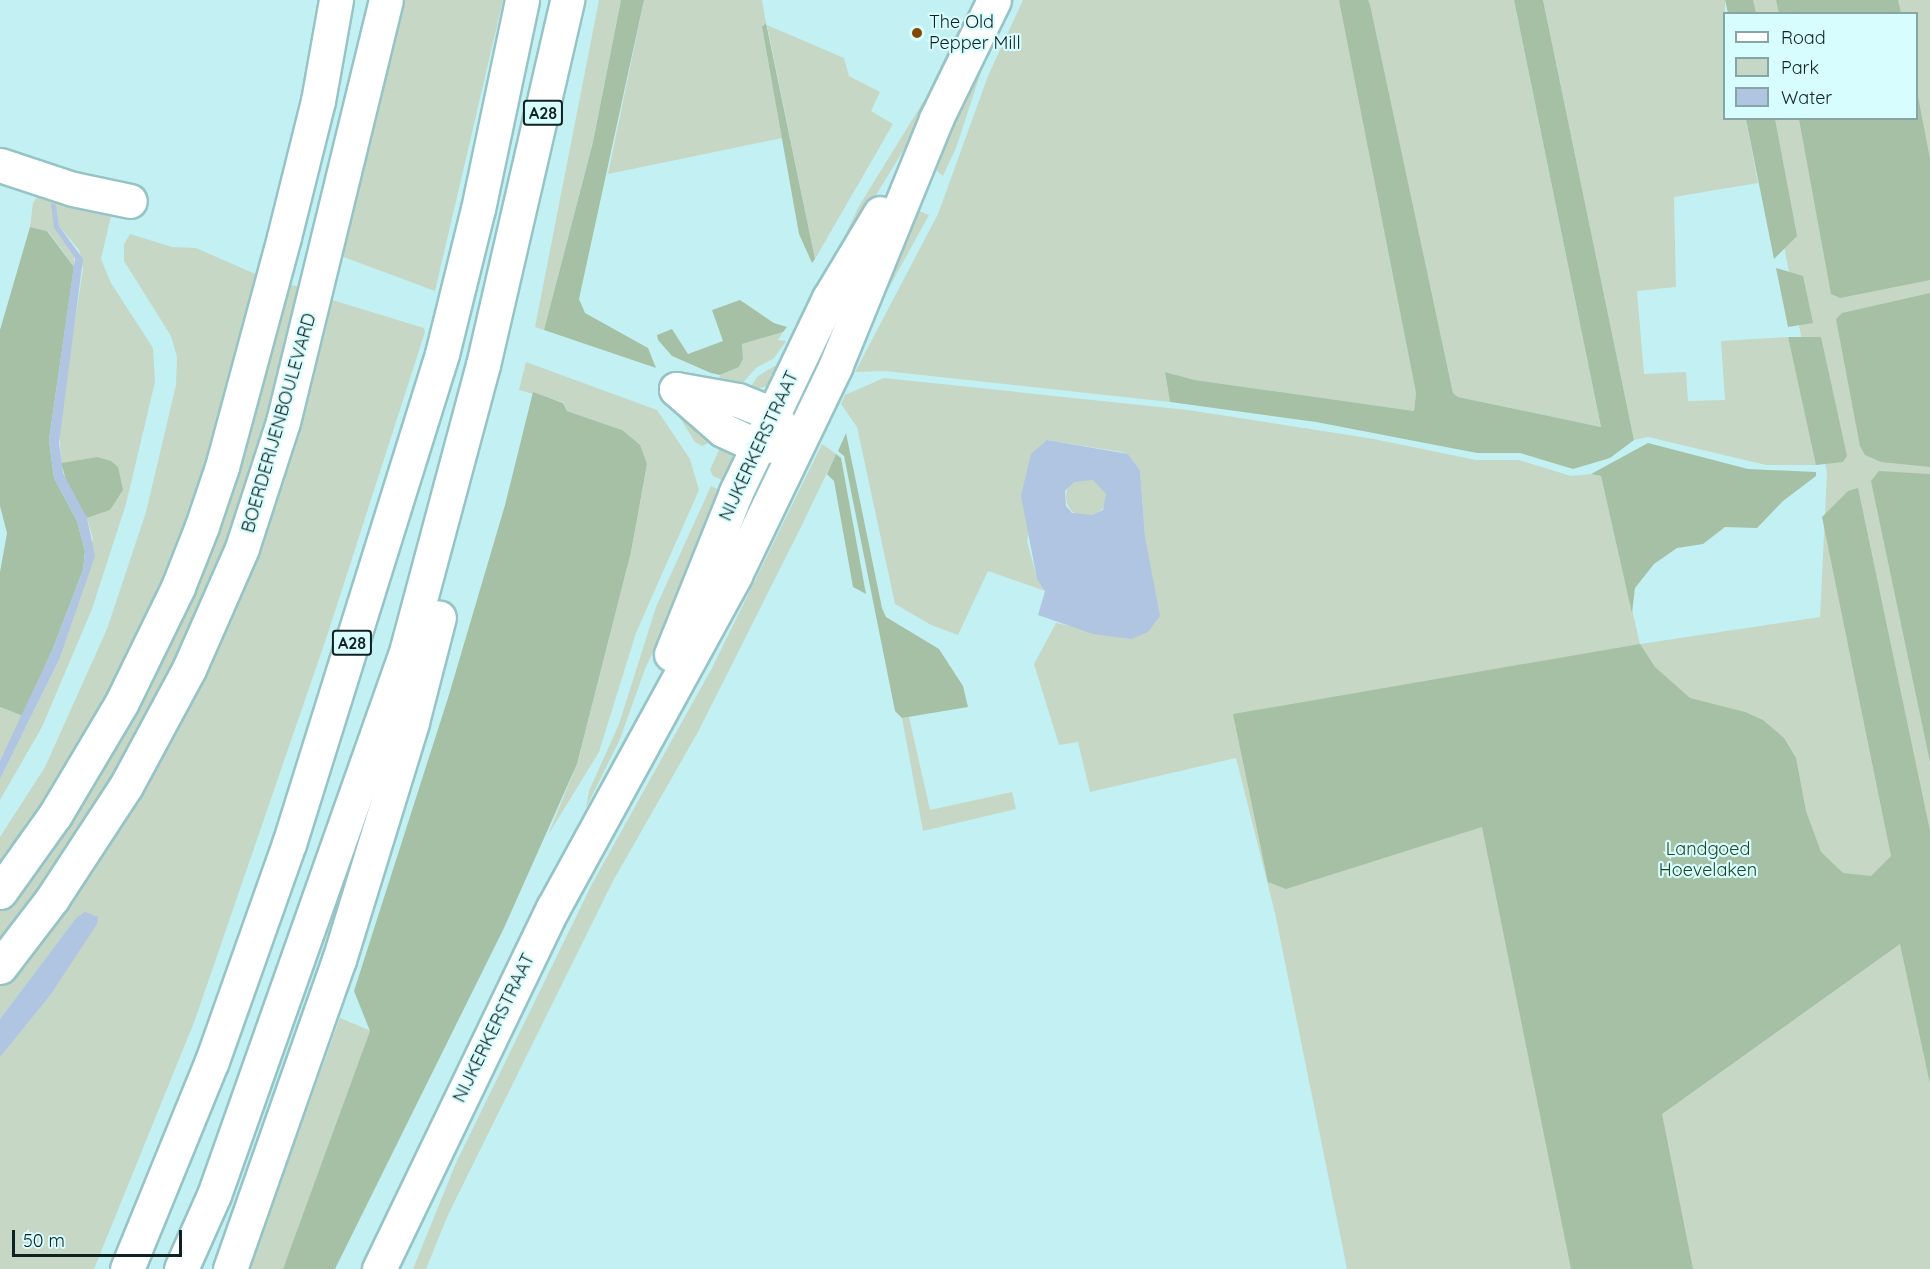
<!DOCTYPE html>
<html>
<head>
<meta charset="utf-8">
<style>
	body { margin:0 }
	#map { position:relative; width:1930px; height:1269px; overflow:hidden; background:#c3f1f3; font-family:Quicksand,sans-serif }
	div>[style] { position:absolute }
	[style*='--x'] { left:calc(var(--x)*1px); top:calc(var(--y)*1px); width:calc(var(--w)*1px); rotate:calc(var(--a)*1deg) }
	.green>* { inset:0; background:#c6d7c6 }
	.round { border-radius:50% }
	.forest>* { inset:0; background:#a6c0a5 }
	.water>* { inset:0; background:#afc5e1 }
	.roads { filter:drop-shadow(2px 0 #96c3c5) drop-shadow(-2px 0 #96c3c5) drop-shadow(0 2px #96c3c5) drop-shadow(0 -2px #96c3c5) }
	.minor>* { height:33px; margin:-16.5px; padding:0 16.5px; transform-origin:16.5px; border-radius:16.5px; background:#fff }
	.major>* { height:33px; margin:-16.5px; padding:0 16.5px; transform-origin:16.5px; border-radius:16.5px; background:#fff }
	.highway>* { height:33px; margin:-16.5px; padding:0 16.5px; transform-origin:16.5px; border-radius:16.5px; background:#fff }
	.dots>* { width:16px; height:16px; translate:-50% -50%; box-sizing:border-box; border:3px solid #d8fdfe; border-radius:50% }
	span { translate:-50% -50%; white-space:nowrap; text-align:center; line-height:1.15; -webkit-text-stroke:4.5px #d8fdfe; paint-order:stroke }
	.shield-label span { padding:2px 4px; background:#d8fdfe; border:2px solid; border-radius:4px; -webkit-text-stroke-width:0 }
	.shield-label { font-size:16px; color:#102122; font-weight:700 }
	.poi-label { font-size:18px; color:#102122 }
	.left { translate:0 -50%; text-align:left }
	.street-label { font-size:18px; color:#102122 }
	.park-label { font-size:18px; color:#1e451f }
	.legend { position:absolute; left:1723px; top:12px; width:195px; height:108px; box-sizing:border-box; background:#d8fdfe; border:2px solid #88a5a6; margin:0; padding:8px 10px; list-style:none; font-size:18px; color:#102122 }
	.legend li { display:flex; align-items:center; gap:12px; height:30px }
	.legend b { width:30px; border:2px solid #88a5a6 }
	.scale { position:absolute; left:12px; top:1230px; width:170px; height:27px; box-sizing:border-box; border:3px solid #102122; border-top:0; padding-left:8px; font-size:18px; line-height:21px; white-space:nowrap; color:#102122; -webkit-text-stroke:4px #d8fdfe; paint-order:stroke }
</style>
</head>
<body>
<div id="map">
	<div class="green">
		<div style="clip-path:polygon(389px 0,503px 0,435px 291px,333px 253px)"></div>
		<div style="clip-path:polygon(599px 0,621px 0,593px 142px,544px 330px,535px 327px)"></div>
		<div style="clip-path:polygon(644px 0,762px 0,766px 23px,762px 28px,782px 138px,608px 174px)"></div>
		<div style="clip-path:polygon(1008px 0,1014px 0,983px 66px,956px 148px,943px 176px,937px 171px,955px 110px)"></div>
		<div style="clip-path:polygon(1023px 0,1341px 0,1416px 393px,1414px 411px,1195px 380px,1165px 372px,1170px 402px,885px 371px,855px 372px,938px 214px,988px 76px)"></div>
		<div style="clip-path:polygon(1368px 0,1514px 0,1601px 427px,1458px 397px,1453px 393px)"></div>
		<div style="clip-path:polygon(1543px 0,1725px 0,1724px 118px,1746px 119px,1758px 183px,1674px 197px,1676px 287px,1637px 291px,1644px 374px,1686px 372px,1688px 401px,1725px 400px,1721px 341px,1788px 337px,1817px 465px,1766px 465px,1648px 437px,1634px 440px)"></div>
		<div style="clip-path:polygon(1737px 0,1930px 0,1930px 1269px,1347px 1269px,1275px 913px,1236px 758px,1090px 792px,1078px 742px,1059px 745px,1034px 664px,1056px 623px,1131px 639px,1145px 537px,1140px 470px,1128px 454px,1121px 452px,1047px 440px,1027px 541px,1037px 578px,1045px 591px,988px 571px,958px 635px,931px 625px,895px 604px,857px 427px,841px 404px,845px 395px,884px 378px,1188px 410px,1374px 439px,1476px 460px,1519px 460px,1571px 476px,1591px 474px,1601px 476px,1640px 644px,1820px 617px,1827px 473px,1760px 119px,1916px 118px,1916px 14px,1740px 13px)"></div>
		<div style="clip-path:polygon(966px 14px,971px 19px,917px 128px,824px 280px,859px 206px,925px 99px)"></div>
		<div style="clip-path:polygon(767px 25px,844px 58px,849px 76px,880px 92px,871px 111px,893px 124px,815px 259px)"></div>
		<div style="clip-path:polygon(40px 192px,106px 206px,103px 215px,111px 216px,101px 259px,111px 283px,153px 348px,155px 382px,126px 504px,92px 609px,42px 727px,0 800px,0 779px,59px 660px,93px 539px,87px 518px,110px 510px,97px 457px,61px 463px,59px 423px,83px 269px,79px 250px,59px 226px,57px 210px,59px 235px,74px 253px,74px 267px,48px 231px,30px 227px,33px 203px)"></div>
		<div style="clip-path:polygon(919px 211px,929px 215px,870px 322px,878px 289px)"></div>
		<div style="clip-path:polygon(130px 234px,172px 247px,196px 248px,267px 279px,233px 410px,143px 648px,0 884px,0 837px,45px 767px,107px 629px,146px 512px,176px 385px,177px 357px,171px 336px,124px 261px,124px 244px)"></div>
		<div style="clip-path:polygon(282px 282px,309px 290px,277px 421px,183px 666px,0 957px,0 902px,95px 761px)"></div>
		<div style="clip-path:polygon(329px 299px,424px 328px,425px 332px,328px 633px,195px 1020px,94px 1269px,0 1269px,0 1057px,76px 918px,0 1019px,0 975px,130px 789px)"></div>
		<div style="clip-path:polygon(783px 332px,778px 340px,786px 341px,774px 358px,756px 368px,739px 387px,717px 387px,720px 375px,739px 367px,743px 359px,742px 344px)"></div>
		<div style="clip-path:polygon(783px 361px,774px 384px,747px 392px,758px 376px)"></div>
		<div style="clip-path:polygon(526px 362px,657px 410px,690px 459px,699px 490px,636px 633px,599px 752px,548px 835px,577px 764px,631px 552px,647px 464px,622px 430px,567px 411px,563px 402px,519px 390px)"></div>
		<div style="clip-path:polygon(673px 407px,713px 441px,702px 446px,695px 442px)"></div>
		<div style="clip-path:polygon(722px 443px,735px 461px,731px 484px,713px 476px,710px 470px)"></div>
		<div style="clip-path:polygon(822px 444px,836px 454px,801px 527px,698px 732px,613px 881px,448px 1215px,426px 1269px,413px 1269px,456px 1163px,592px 884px,712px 668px)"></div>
		<div class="round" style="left:1066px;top:477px;width:40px;height:40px"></div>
		<div style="clip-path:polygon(711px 486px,727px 494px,645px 669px,620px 739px,586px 808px,589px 791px,619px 724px,656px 607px)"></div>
		<div style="clip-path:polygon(0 707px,23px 716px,0 761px)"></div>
		<div style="clip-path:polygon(909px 717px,930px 810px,1012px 792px,1016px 809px,923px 831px,902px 718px)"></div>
		<div style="clip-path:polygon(340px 1018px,371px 1031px,321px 1171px,283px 1269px,249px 1269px)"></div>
	</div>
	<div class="forest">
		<div style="clip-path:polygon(621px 0,644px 0,579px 299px,585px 313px,648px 348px,656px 368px,544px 330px,593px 142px)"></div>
		<div style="clip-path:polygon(1339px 0,1368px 0,1370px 5px,1453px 393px,1458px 397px,1601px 427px,1514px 0,1543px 0,1634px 440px,1610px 458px,1573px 469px,1520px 453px,1477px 453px,1316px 422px,1170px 402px,1165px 372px,1195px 380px,1414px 411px,1416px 393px)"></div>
		<div style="clip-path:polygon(1725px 0,1753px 0,1756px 13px,1728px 13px)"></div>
		<div style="clip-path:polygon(1776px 0,1898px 0,1901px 13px,1779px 13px)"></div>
		<div style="clip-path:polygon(766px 23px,815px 259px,812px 263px,799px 234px,762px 27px)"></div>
		<div style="clip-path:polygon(1917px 91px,1930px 159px,1930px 280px,1840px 298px,1831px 294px,1799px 119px,1916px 118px)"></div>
		<div style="clip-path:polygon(1746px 119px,1775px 119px,1797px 236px,1774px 259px)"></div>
		<div style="clip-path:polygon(30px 227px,47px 231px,74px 267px,49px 440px,54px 478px,77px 521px,85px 551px,83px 570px,54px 646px,23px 716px,0 707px,0 572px,7px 533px,0 506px,0 330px)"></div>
		<div style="clip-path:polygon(1776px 268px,1803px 276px,1813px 323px,1788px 327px)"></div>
		<div style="clip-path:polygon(1930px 293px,1930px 467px,1881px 462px,1865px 455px,1860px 446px,1836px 319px,1842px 313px)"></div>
		<div style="clip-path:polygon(740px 300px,774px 323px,787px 327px,783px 332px,742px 344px,743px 359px,739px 367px,720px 375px,711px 373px,672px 356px,658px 340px,657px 335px,672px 329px,688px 354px,723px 341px,712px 310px)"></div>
		<div style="clip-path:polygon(1788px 337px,1821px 337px,1847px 456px,1843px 462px,1816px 465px)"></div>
		<div style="clip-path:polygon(533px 392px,563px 403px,567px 411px,622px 430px,640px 445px,647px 464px,631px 552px,577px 764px,504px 928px,335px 1269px,283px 1269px,370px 1031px,354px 991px,448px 698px,505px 505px)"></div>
		<div style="clip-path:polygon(846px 433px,882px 608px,886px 617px,939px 649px,963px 686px,968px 707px,902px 718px,895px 711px,844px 456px,838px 451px)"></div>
		<div style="clip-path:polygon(1648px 443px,1748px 469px,1816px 472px,1816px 476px,1783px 501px,1757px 528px,1725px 527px,1703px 544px,1677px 548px,1654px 564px,1635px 588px,1632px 613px,1601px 476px,1591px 474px)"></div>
		<div style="clip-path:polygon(836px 454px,841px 458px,866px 594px,853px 587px,834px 481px,827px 474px)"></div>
		<div style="clip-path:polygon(97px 457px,111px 461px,118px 467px,123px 490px,110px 510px,87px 518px,69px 490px,61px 463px)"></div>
		<div style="clip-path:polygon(1879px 471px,1930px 474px,1930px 762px,1871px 481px)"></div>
		<div style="clip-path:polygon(1858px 488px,1930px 831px,1930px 1084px,1900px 944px,1662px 1114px,1693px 1269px,1571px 1269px,1482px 827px,1286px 889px,1268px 882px,1233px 714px,1640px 644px,1655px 667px,1690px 698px,1745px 712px,1763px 720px,1784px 738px,1796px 758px,1806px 811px,1821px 852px,1843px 873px,1871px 876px,1891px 856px,1822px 517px,1848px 491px)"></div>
	</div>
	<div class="water">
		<div style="clip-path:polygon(51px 203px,56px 205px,59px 226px,83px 259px,59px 443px,63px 473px,87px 518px,95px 556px,59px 660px,0 779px,0 761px,54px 646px,83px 570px,85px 551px,77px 521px,54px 478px,49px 440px,75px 258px,54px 228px)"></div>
		<div style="clip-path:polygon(evenodd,1047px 440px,1128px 454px,1140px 470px,1145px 537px,1160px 616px,1148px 632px,1131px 639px,1093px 634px,1038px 615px,1045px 591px,1037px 579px,1021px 496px,1031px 454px,1047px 440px,1093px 480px,1106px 494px,1103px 510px,1093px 515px,1072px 513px,1066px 506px,1065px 491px,1074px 482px,1093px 480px)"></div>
		<div style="clip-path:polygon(85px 912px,98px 917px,97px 924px,51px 994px,0 1057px,0 1019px,76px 918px)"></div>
	</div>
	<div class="roads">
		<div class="minor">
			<div style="--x:0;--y:165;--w:77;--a:18.2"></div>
			<div style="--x:73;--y:189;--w:58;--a:11.9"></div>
			<div style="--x:676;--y:389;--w:63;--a:10.1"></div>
			<div style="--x:738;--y:400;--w:37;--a:22"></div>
			<div style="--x:772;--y:414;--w:39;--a:53"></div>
			<div style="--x:676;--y:389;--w:62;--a:41.1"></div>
			<div style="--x:723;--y:430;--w:38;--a:25"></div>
			<div style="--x:758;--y:446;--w:29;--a:-2"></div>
		</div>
		<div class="major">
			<div style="--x:671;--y:654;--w:175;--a:-68.1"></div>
			<div style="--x:736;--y:492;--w:215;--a:-64.4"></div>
			<div style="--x:829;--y:298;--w:99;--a:-59"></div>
			<div style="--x:0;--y:892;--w:95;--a:-54.5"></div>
			<div style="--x:55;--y:815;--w:131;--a:-59.3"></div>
			<div style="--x:122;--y:702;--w:128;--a:-64"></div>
			<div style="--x:178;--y:587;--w:66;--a:-68.5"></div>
			<div style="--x:202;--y:526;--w:62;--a:-71.3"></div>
			<div style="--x:222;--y:467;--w:238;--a:-74.9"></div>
			<div style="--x:284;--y:237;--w:140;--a:-76"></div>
			<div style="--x:318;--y:101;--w:103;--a:-79.9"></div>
			<div style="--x:0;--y:967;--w:86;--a:-52.6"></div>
			<div style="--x:52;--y:899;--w:135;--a:-56.8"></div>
			<div style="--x:126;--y:786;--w:133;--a:-61.7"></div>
			<div style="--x:189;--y:669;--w:132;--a:-66.3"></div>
			<div style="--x:242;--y:548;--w:133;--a:-72"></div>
			<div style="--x:283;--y:422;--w:434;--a:-76.3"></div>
			<div style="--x:379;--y:1269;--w:401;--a:-64.3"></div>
			<div style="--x:553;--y:908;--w:379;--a:-61.3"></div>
			<div style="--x:735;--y:575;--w:231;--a:-64.3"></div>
			<div style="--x:835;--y:367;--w:268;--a:-67.8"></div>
			<div style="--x:936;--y:119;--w:132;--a:-64"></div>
		</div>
		<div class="highway">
			<div style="--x:127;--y:1269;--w:225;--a:-67.8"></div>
			<div style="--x:212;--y:1061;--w:230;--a:-70.5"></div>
			<div style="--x:289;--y:844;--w:513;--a:-72.66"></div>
			<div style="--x:442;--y:354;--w:149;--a:-76.1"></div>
			<div style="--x:478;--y:209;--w:214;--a:-78.1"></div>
			<div style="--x:181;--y:1269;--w:81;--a:-66"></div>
			<div style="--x:214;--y:1195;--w:576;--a:-70.53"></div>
			<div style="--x:406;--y:652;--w:297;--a:-75"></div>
			<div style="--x:483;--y:365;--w:375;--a:-77"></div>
			<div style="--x:230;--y:1269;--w:328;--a:-70.6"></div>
			<div style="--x:339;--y:960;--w:249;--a:-72.9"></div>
			<div style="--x:412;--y:722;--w:108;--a:-75.6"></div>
		</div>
	</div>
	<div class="dots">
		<div style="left:917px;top:33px;background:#834800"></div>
	</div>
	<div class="shield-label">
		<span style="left:543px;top:113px">A28</span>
		<span style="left:352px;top:643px">A28</span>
	</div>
	<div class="poi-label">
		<span class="left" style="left:929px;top:33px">The Old<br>Pepper Mill</span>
	</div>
	<div class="street-label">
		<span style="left:279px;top:423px;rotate:-74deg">BOERDERIJENBOULEVARD</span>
		<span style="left:759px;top:446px;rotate:-65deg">NIJKERKERSTRAAT</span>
		<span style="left:494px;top:1028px;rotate:-64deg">NIJKERKERSTRAAT</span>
	</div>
	<div class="park-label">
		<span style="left:1708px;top:860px">Landgoed<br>Hoevelaken</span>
	</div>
	<ul class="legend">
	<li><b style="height:8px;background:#fff"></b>Road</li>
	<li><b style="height:16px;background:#c6d7c6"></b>Park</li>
	<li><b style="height:16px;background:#afc5e1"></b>Water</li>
	</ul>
	<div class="scale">50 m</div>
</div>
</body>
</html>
